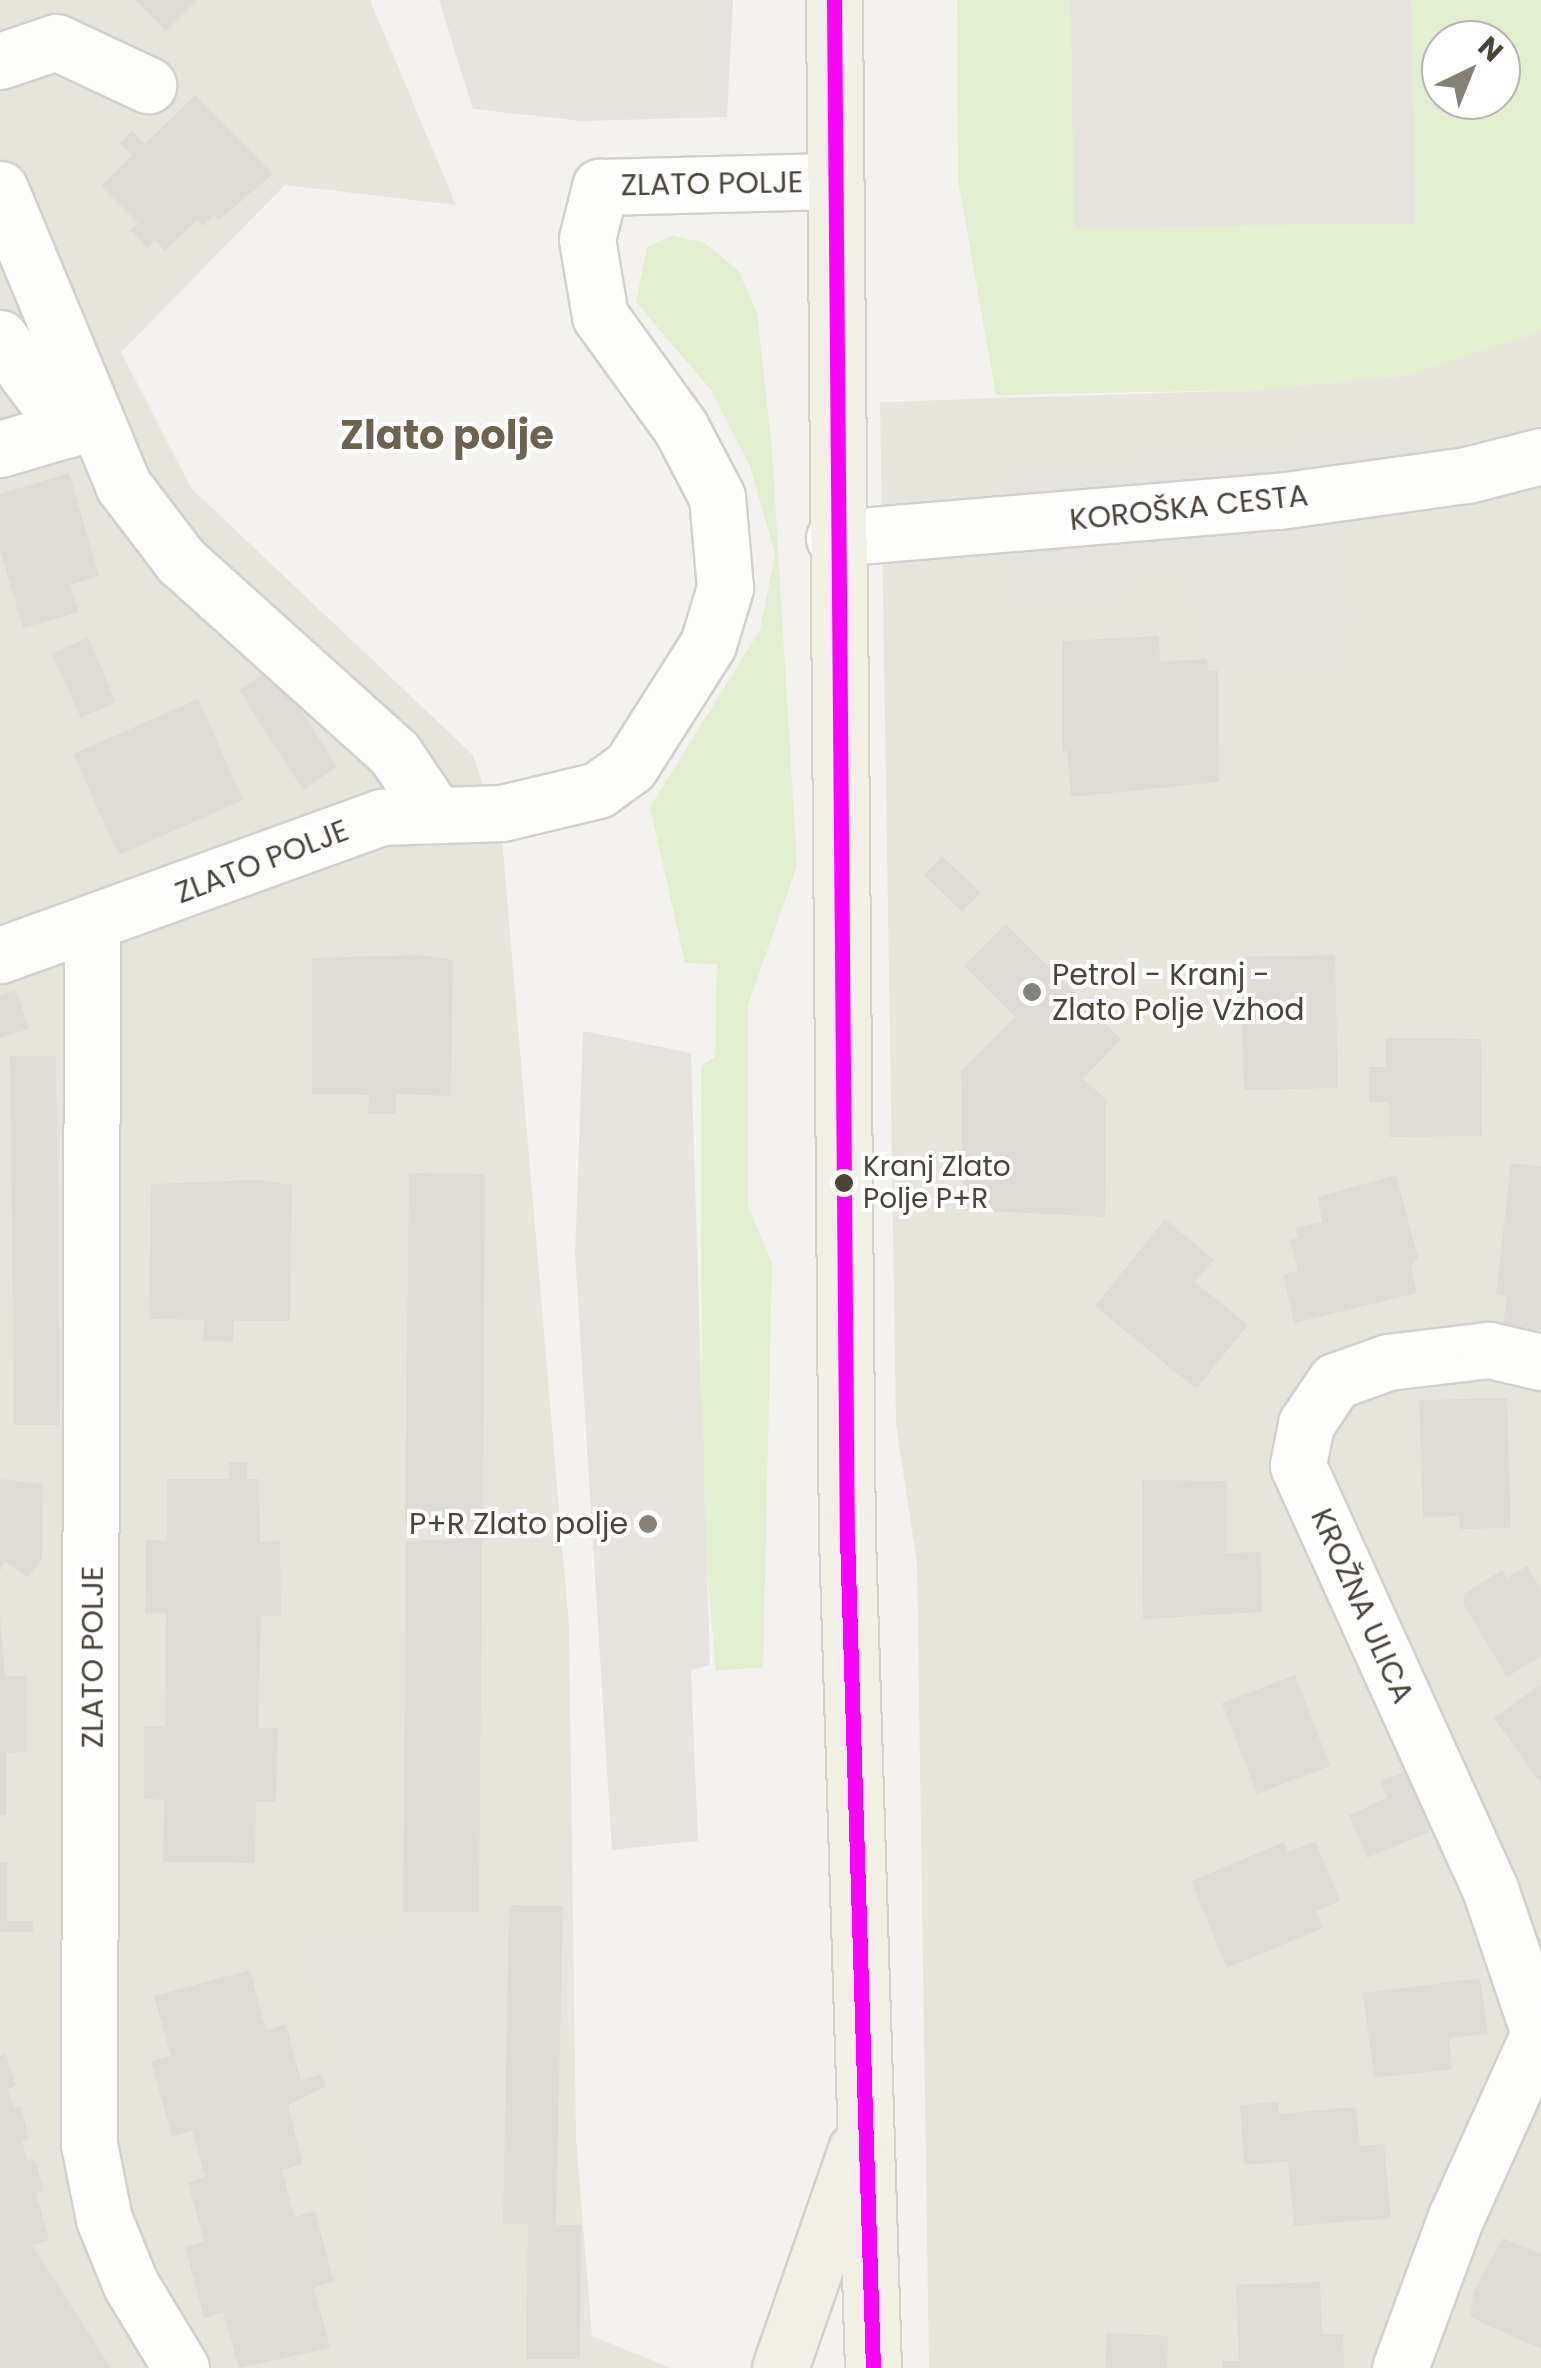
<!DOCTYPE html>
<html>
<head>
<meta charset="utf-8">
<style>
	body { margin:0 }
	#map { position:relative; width:1541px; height:2368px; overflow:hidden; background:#f4f2ee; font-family:Poppins,sans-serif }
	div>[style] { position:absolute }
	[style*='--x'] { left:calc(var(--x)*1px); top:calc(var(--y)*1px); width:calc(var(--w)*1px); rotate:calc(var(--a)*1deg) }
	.residential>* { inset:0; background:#e7e4dc }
	.green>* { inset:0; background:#e1eecf }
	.parking>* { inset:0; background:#e6e3df }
	.building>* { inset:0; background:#dedbd6 }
	.roads { filter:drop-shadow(2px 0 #d2d0cb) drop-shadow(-2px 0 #d2d0cb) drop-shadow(0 2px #d2d0cb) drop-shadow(0 -2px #d2d0cb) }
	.street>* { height:55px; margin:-27.5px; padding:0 27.5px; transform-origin:27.5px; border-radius:27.5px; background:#fdfdfc }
	.primary>* { height:55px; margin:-27.5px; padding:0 27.5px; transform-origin:27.5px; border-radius:27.5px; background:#f2efe6 }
	.bus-1>* { height:15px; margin:-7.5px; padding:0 7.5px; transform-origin:7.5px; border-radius:7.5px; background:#f0f }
	.dots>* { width:28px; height:28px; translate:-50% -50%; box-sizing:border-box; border:5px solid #fff; border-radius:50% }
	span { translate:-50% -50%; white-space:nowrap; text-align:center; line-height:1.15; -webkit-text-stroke:8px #fff; paint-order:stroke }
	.bus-label { font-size:28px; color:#4b4439 }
	.left { translate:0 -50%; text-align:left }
	.street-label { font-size:30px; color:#4b4439 }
	.poi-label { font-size:30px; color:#4b4439 }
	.right { translate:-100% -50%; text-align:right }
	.district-label { font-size:40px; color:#6e6250; font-weight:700 }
	.north { position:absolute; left:1421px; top:20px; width:100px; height:100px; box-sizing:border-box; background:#fff; border:2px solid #b7b4b0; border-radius:50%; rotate:43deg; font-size:28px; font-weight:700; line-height:40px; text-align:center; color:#4b4439 }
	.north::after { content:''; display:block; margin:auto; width:35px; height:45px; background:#868178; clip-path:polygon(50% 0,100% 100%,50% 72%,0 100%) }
</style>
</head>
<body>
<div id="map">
	<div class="residential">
		<div style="clip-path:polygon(0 0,370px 0,456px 205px,285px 185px,121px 352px,191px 488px,473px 755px,502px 839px,569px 1626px,576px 2138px,592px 2336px,671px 2368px,0 2368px)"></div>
		<div style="clip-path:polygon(1541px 331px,1541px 2368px,929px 2368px,917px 1564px,896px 1424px,880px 402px,1254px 390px,1405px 376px)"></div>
	</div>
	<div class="green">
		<div style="clip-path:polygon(evenodd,957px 0,1541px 0,1541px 331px,1405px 376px,1254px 390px,996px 395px,958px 180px,957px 0,1441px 40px,1501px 40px,1501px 100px,1441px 100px,1441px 40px)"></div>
		<div style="clip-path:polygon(672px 236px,703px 242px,738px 270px,757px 312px,772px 450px,797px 866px,748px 1005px,748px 1206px,772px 1263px,763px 1667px,716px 1671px,702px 1512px,701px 1066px,715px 1057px,717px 964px,685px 963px,650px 807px,760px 630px,775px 554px,750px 466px,711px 390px,636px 302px,647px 247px)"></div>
	</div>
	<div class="parking">
		<div style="clip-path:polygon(439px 0,733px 0,727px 117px,582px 121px,473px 109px)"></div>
		<div style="clip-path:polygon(1070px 0,1411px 0,1415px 223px,1075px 228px)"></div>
		<div style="clip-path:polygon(1419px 434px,1429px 472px,1335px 485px,1347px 614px,1331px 616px,1334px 670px,1211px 669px,1190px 561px,1135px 563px,1137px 591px,1012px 605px,1007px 477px)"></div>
		<div style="clip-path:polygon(583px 1031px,691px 1053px,710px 1665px,691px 1670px,698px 1841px,612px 1850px,575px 1254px)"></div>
		<div style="clip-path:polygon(492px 1928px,488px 2240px,514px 2240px,511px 2362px,345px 2361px,373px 2276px,377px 2203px,370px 2153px,308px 1942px)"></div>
	</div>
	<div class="building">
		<div style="clip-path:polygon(135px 0,197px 0,166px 31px)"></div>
		<div style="clip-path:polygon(195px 95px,273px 174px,219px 220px,214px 215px,203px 226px,197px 220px,165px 251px,155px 240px,147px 248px,130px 230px,138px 223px,101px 186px,132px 155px,120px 143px,132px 131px,145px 144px)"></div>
		<div style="clip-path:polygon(69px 473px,99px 576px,70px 585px,79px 612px,23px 628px,0 549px,0 494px)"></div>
		<div style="clip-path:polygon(1159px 636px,1160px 662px,1207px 659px,1208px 671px,1218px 670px,1219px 782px,1071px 797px,1067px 751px,1062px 751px,1062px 641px)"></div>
		<div style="clip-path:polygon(88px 637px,116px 702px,81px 718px,52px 654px)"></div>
		<div style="clip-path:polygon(274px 668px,337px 767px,303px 790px,239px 690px)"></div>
		<div style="clip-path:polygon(198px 699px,243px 800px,119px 855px,73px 754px)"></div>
		<div style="clip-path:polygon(942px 856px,981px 893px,962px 912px,924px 875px)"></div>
		<div style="clip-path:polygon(1006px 924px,1121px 1039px,1083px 1079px,1106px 1099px,1105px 1217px,963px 1210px,961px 1071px,1015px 1017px,964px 966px)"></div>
		<div style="clip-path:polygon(419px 955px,453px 960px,451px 1096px,396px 1094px,396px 1114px,368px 1114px,369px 1095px,312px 1094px,312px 958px)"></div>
		<div style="clip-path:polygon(1335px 955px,1338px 1088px,1244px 1090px,1240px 957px)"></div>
		<div style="clip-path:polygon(16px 990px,29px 1029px,0 1038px,0 995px)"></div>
		<div style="clip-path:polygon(1386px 1038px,1481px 1039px,1482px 1136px,1389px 1137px,1389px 1102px,1369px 1102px,1369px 1067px,1386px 1067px)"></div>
		<div style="clip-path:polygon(10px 1056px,56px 1056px,60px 1425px,14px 1425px)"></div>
		<div style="clip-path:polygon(1511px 1163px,1541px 1167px,1541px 1330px,1503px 1326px,1507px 1296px,1496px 1294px)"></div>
		<div style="clip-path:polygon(409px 1173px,485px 1174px,483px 1521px,405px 1523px)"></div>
		<div style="clip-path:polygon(1396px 1175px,1418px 1257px,1411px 1267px,1417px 1293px,1294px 1323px,1283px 1274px,1298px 1271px,1290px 1240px,1298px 1238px,1295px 1228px,1322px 1222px,1318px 1197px)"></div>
		<div style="clip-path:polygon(259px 1180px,292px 1185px,290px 1321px,234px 1321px,233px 1342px,203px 1341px,204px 1320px,149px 1319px,151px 1184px)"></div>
		<div style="clip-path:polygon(1165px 1219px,1214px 1260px,1195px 1282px,1248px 1325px,1196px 1389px,1095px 1306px)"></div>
		<div style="clip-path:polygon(1507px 1398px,1511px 1528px,1460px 1529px,1459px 1516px,1423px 1518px,1419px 1400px)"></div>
		<div style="clip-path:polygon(229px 1462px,247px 1462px,247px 1479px,259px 1479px,260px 1542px,280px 1541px,281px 1616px,261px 1616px,258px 1728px,278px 1728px,276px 1802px,256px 1802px,255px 1863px,163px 1862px,164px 1800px,144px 1799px,144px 1726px,165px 1726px,166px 1613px,145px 1614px,146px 1540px,167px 1541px,167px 1479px,229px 1479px)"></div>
		<div style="clip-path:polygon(0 1479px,43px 1484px,42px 1560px,27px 1577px,4px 1561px,0 1572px)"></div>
		<div style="clip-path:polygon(1142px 1480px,1227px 1481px,1227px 1553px,1261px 1552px,1262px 1612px,1143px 1619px)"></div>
		<div style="clip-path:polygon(482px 1538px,479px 1912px,403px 1912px,406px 1541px)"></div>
		<div style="clip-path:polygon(1527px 1566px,1541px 1589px,1541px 1656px,1507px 1677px,1464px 1605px,1464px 1594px,1502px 1570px,1507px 1578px)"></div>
		<div style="clip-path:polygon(0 1615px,5px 1676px,27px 1676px,27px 1752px,6px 1753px,6px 1815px,0 1815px)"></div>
		<div style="clip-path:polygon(1295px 1675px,1330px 1766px,1257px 1794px,1222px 1703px)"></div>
		<div style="clip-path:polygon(1541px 1684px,1541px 1784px,1494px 1718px)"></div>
		<div style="clip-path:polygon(1409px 1770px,1434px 1830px,1367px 1858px,1349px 1815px,1387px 1798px,1380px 1781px)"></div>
		<div style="clip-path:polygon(1315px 1841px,1340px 1901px,1315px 1911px,1323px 1928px,1227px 1968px,1191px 1881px,1284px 1842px,1288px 1852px)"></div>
		<div style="clip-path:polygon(0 1862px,7px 1862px,7px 1921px,33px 1921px,33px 1932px,0 1932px)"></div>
		<div style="clip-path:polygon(509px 1905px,563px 1906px,556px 2225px,581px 2225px,580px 2359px,526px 2359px,528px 2224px,503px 2224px)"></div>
		<div style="clip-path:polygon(250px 1970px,266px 2030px,286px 2024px,301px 2080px,322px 2074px,326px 2086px,288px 2105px,303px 2164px,282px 2170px,294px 2217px,315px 2211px,334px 2282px,314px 2287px,330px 2348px,239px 2368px,223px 2312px,204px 2318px,185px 2247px,204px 2242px,188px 2182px,205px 2177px,192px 2131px,172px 2137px,151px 2061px,171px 2056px,154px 1996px)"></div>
		<div style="clip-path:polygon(1480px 1978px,1488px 2034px,1449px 2038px,1452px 2069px,1374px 2078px,1363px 1993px)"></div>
		<div style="clip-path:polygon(6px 2054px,16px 2086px,8px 2089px,14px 2108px,21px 2106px,29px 2139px,22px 2141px,27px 2160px,35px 2159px,44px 2191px,36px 2193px,49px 2240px,32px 2245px,111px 2368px,0 2368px,0 2056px)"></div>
		<div style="clip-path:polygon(1278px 2102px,1279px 2114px,1356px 2107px,1360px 2146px,1384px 2144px,1391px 2218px,1294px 2226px,1288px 2161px,1244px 2165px,1240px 2105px)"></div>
		<div style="clip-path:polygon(1503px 2238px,1541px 2254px,1541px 2349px,1470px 2317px,1474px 2291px)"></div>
		<div style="clip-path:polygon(1320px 2282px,1322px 2334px,1343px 2334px,1344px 2368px,1222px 2368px,1222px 2361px,1239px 2361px,1236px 2285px)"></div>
		<div style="clip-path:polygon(1107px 2333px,1168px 2336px,1167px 2368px,1105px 2368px)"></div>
	</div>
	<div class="roads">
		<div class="street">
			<div style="--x:0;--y:61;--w:59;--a:-18.7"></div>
			<div style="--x:56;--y:42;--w:102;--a:25.1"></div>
			<div style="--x:0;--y:189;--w:321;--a:67.4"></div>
			<div style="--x:123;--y:485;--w:96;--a:52.7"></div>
			<div style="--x:181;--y:561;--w:288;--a:42"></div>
			<div style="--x:395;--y:754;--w:73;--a:56.1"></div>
			<div style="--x:0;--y:338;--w:114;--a:53.2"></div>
			<div style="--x:0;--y:449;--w:71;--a:-16.4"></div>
			<div style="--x:68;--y:429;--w:25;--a:-34"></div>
			<div style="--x:834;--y:538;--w:447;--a:-4.8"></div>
			<div style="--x:1279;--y:501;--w:190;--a:-7.9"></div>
			<div style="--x:1467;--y:475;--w:76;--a:-14.4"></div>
			<div style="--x:92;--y:926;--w:1218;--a:90.14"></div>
			<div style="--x:89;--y:2144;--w:76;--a:78.7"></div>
			<div style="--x:104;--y:2219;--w:71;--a:67.8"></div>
			<div style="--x:131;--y:2285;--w:97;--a:58.9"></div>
			<div style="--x:0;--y:955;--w:405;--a:-19.9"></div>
			<div style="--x:381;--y:817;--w:121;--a:-1.9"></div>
			<div style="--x:502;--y:813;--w:99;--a:-13.5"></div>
			<div style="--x:598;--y:790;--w:39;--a:-36"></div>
			<div style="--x:630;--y:767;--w:146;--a:-57.6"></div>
			<div style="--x:708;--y:644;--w:59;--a:-73.1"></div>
			<div style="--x:725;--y:588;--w:91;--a:-95"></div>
			<div style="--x:717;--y:497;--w:78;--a:-117.6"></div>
			<div style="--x:681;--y:428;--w:138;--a:-125.9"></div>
			<div style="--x:600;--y:316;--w:78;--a:-99.6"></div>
			<div style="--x:587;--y:239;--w:54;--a:-76"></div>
			<div style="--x:600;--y:187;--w:231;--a:-1.5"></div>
			<div style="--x:1538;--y:2030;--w:149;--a:-108.8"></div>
			<div style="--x:1490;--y:1889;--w:465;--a:-114.4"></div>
			<div style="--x:1298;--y:1465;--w:42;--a:-79"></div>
			<div style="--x:1306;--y:1424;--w:52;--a:-56"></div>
			<div style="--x:1335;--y:1381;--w:56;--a:-19.7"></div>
			<div style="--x:1388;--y:1362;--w:102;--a:-6.8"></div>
			<div style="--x:1489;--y:1350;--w:53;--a:13"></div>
			<div style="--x:1400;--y:2368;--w:161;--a:-69.7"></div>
			<div style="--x:1456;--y:2217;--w:206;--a:-65.7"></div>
		</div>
		<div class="primary">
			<div style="--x:834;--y:0;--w:1537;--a:89.52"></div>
			<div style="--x:847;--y:1537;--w:831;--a:88.21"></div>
			<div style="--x:780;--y:2368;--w:231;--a:-70.8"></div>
		</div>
	</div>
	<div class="bus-1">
		<div style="--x:834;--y:0;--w:1537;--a:89.52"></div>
		<div style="--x:847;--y:1537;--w:831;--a:88.21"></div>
	</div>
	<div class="dots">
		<div style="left:1032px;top:992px;background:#868178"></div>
		<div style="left:844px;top:1183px;background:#4b4439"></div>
		<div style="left:648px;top:1524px;background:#868178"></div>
	</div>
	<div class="bus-label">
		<span class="left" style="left:863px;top:1183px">Kranj Zlato<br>Polje P+R</span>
	</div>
	<div class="street-label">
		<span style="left:712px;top:184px;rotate:-1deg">ZLATO POLJE</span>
		<span style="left:1189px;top:508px;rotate:-6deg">KOROŠKA CESTA</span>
		<span style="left:262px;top:862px;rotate:-21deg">ZLATO POLJE</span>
		<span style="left:1362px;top:1606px;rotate:66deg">KROŽNA ULICA</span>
		<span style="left:93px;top:1657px;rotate:-90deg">ZLATO POLJE</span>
	</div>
	<div class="poi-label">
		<span class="left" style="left:1052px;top:992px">Petrol - Kranj -<br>Zlato Polje Vzhod</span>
		<span class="right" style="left:628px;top:1524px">P+R Zlato polje</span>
	</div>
	<div class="district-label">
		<span style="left:447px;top:435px">Zlato polje</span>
	</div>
	<div class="north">N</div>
</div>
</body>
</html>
